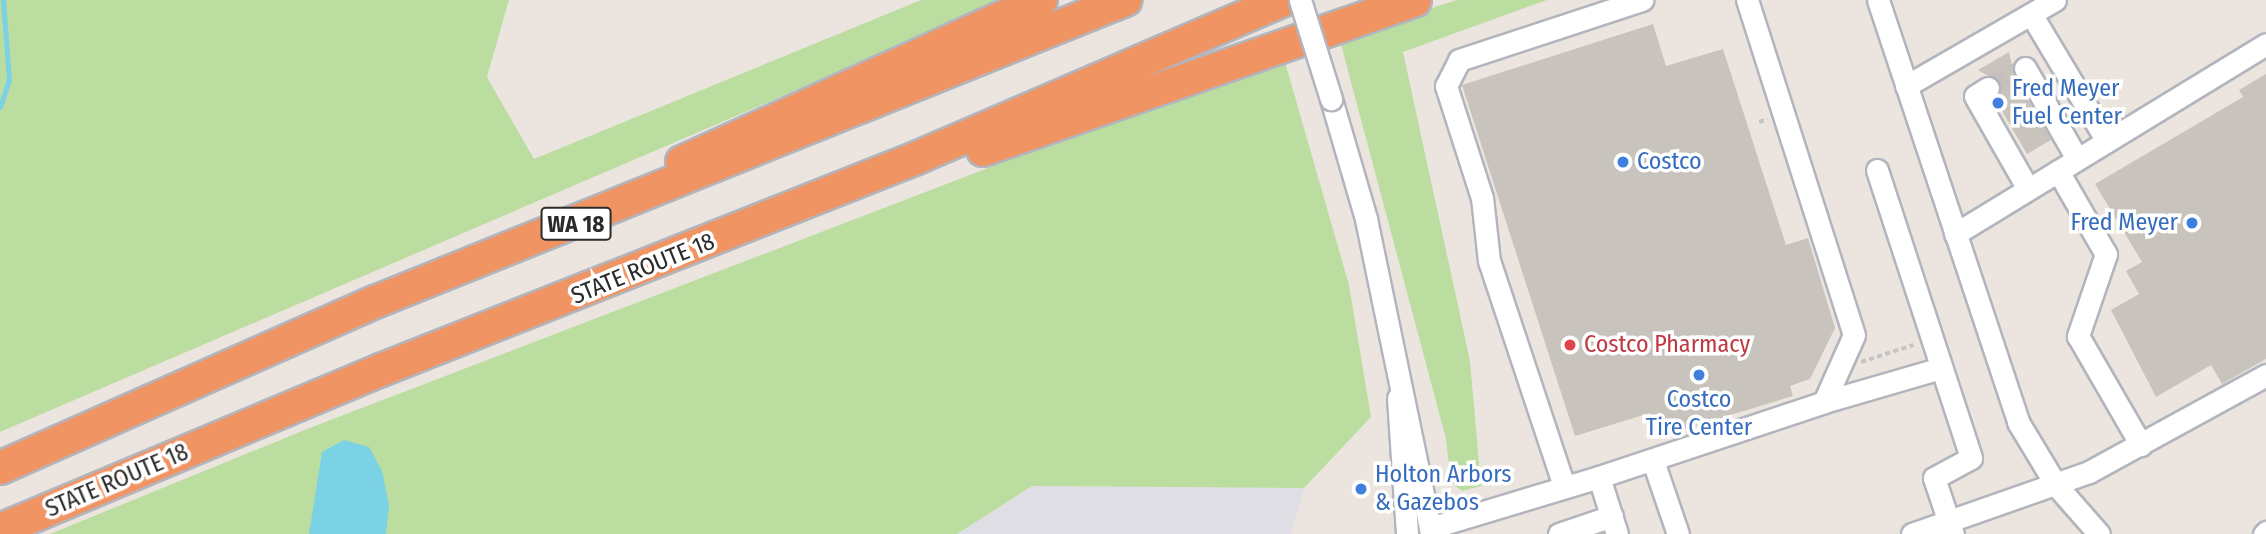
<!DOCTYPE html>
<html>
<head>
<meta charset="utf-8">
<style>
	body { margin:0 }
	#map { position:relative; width:2266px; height:534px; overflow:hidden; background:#ece5df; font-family:"Fira Sans Condensed",sans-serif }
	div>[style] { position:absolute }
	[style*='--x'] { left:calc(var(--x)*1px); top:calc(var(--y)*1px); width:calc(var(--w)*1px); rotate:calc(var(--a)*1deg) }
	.industrial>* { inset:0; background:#e0dee5 }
	.green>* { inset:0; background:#bbdea0 }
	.water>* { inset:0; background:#7bd2e5 }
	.stream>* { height:5px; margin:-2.5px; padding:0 2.5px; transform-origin:2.5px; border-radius:2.5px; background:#7bd2e5 }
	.building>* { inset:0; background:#c8c3bd }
	.minor-tunnel>* { height:21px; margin-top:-10.5px; transform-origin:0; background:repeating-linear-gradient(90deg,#c5c0bb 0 21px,transparent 0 31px) }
	.path>* { height:3.5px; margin-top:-1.75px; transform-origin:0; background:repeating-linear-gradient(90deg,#c4c4c4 0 5px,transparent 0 8.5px) }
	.roads { filter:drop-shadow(2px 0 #b2b5bd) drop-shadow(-2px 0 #b2b5bd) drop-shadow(0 2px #b2b5bd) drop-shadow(0 -2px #b2b5bd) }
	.minor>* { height:21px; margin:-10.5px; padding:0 10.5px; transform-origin:10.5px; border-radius:10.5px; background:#fff }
	.highway>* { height:32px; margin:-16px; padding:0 16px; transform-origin:16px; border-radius:16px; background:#f19464 }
	.bridges { filter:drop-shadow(2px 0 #b2b5bd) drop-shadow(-2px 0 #b2b5bd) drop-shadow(0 2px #b2b5bd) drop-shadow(0 -2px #b2b5bd) }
	.minor-bridge>* { height:21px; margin:-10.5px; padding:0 10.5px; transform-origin:10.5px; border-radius:10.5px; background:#fff }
	.dots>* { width:19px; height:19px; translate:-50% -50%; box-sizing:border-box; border:4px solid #fff; border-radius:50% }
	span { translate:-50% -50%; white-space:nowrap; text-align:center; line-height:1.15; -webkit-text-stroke:7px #fff; paint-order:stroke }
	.shield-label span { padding:2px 5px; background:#fff; border:2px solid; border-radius:5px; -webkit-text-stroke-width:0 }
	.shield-label { font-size:23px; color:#2b2b2b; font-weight:700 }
	.shop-label { font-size:24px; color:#366cbe }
	.left { translate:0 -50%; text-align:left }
	.right { translate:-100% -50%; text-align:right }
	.street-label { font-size:24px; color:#2b2b2b }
	.health-label { font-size:24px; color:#be3a42 }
</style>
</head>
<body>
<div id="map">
	<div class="industrial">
		<div style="clip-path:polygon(1032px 486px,1304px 488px,1291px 534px,957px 534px)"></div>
	</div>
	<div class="green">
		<div style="clip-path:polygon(0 0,509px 0,487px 77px,534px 159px,921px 0,1006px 0,0 432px)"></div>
		<div style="clip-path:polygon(1457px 0,1547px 0,1403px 52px,1470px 361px,1481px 486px,1462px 491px,1451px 483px,1446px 439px,1339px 37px)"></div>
		<div style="clip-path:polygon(1283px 55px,1349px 285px,1371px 417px,1304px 488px,1032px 486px,957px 534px,50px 534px,307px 429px)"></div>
	</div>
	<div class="water">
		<div style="clip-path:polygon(344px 440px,369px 447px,382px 471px,389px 505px,386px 534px,309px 534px,322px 452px)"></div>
	</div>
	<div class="stream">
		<div style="--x:0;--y:107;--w:28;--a:-72"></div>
		<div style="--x:9;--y:80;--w:80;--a:-94.3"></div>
	</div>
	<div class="building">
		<div style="clip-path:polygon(1653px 24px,1666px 66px,1723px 49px,1786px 245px,1808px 238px,1835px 328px,1810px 379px,1790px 386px,1793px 396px,1658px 437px,1650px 413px,1575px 436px,1462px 85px)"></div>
		<div style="clip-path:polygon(2009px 52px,2014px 75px,2051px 140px,2027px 154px,1995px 99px,1999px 82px,1978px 70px)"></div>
		<div style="clip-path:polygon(2266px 74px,2266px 359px,2222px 384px,2211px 365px,2156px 397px,2111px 310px,2139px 294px,2126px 271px,2142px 262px,2095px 184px,2243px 97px,2239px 90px)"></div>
	</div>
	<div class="minor-tunnel">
		<div style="--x:1988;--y:88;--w:36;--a:-28"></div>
	</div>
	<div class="path">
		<div style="--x:1759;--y:122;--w:9;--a:-18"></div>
		<div style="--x:1861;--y:362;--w:55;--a:-18.1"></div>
	</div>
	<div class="roads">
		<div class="minor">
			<div style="--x:1878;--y:0;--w:445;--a:71.6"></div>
			<div style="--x:2018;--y:422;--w:74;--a:58.9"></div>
			<div style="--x:2056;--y:485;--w:65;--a:48.7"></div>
			<div style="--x:2031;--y:14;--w:148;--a:59.1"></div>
			<div style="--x:2025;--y:68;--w:103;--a:60.2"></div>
			<div style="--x:1906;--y:86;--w:172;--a:-30"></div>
			<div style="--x:1988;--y:88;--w:15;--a:148"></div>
			<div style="--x:1975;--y:96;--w:107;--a:60.3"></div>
			<div style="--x:1331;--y:99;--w:125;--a:73.7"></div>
			<div style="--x:1366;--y:219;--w:322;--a:78.3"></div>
			<div style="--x:1877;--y:170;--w:303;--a:71.9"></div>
			<div style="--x:1971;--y:458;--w:42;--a:151.6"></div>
			<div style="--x:1934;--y:478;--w:59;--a:71.3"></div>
			<div style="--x:2058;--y:171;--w:96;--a:60"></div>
			<div style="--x:2106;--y:254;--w:87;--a:108.9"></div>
			<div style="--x:2078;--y:336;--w:126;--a:60"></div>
			<div style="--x:1955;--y:234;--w:364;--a:-31.4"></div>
			<div style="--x:1398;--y:398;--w:136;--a:86.2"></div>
			<div style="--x:1824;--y:402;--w:122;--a:-16.2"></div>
			<div style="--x:1653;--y:461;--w:77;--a:71.1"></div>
			<div style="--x:1599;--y:477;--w:237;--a:-18.4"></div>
			<div style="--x:1824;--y:402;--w:73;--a:-65.9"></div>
			<div style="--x:1854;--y:335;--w:352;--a:-107.7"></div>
			<div style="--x:1564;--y:486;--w:237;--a:-108.4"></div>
			<div style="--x:1489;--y:261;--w:63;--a:-96.3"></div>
			<div style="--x:1482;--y:198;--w:118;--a:-107.8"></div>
			<div style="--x:1446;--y:86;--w:29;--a:-63"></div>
			<div style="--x:1459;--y:60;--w:193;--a:-18.2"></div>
			<div style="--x:1430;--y:528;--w:177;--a:-16.8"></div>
			<div style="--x:1599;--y:477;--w:60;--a:72.5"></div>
			<div style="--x:1559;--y:534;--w:56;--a:-18.8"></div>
			<div style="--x:1912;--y:534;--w:188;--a:-19.3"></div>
			<div style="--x:2089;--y:472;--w:202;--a:-28.7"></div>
			<div style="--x:2264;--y:534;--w:3;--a:-45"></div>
		</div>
		<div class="highway">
			<div style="--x:983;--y:150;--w:457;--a:-19.1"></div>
			<div style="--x:682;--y:162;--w:394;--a:-24.3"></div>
			<div style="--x:0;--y:468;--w:410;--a:-23.9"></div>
			<div style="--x:375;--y:302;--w:809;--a:-21.93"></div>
			<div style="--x:0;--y:530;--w:413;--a:-22.8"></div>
			<div style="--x:381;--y:370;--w:573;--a:-21.6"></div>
			<div style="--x:914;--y:159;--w:402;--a:-23.3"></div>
		</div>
	</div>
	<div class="bridges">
		<div class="minor-bridge">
			<div style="--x:1300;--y:0;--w:104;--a:72.6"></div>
		</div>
	</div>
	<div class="dots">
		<div style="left:1998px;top:103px;background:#3f7fe0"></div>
		<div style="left:1623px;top:162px;background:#3f7fe0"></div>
		<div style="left:2192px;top:223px;background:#3f7fe0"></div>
		<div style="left:1570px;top:345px;background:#e0444e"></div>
		<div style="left:1699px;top:375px;background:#3f7fe0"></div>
		<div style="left:1361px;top:489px;background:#3f7fe0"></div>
	</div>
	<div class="shield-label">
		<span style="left:576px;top:224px">WA 18</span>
	</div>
	<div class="shop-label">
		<span class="left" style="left:2012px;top:103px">Fred Meyer<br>Fuel Center</span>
		<span class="left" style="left:1637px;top:162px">Costco</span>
		<span class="right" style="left:2178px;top:223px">Fred Meyer</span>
		<span style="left:1699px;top:414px">Costco<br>Tire Center</span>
		<span class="left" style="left:1375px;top:489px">Holton Arbors<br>&amp; Gazebos</span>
	</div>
	<div class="street-label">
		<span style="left:643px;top:269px;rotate:-22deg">STATE ROUTE 18</span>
		<span style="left:117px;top:481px;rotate:-23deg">STATE ROUTE 18</span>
	</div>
	<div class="health-label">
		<span class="left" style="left:1584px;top:345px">Costco Pharmacy</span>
	</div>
</div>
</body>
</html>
